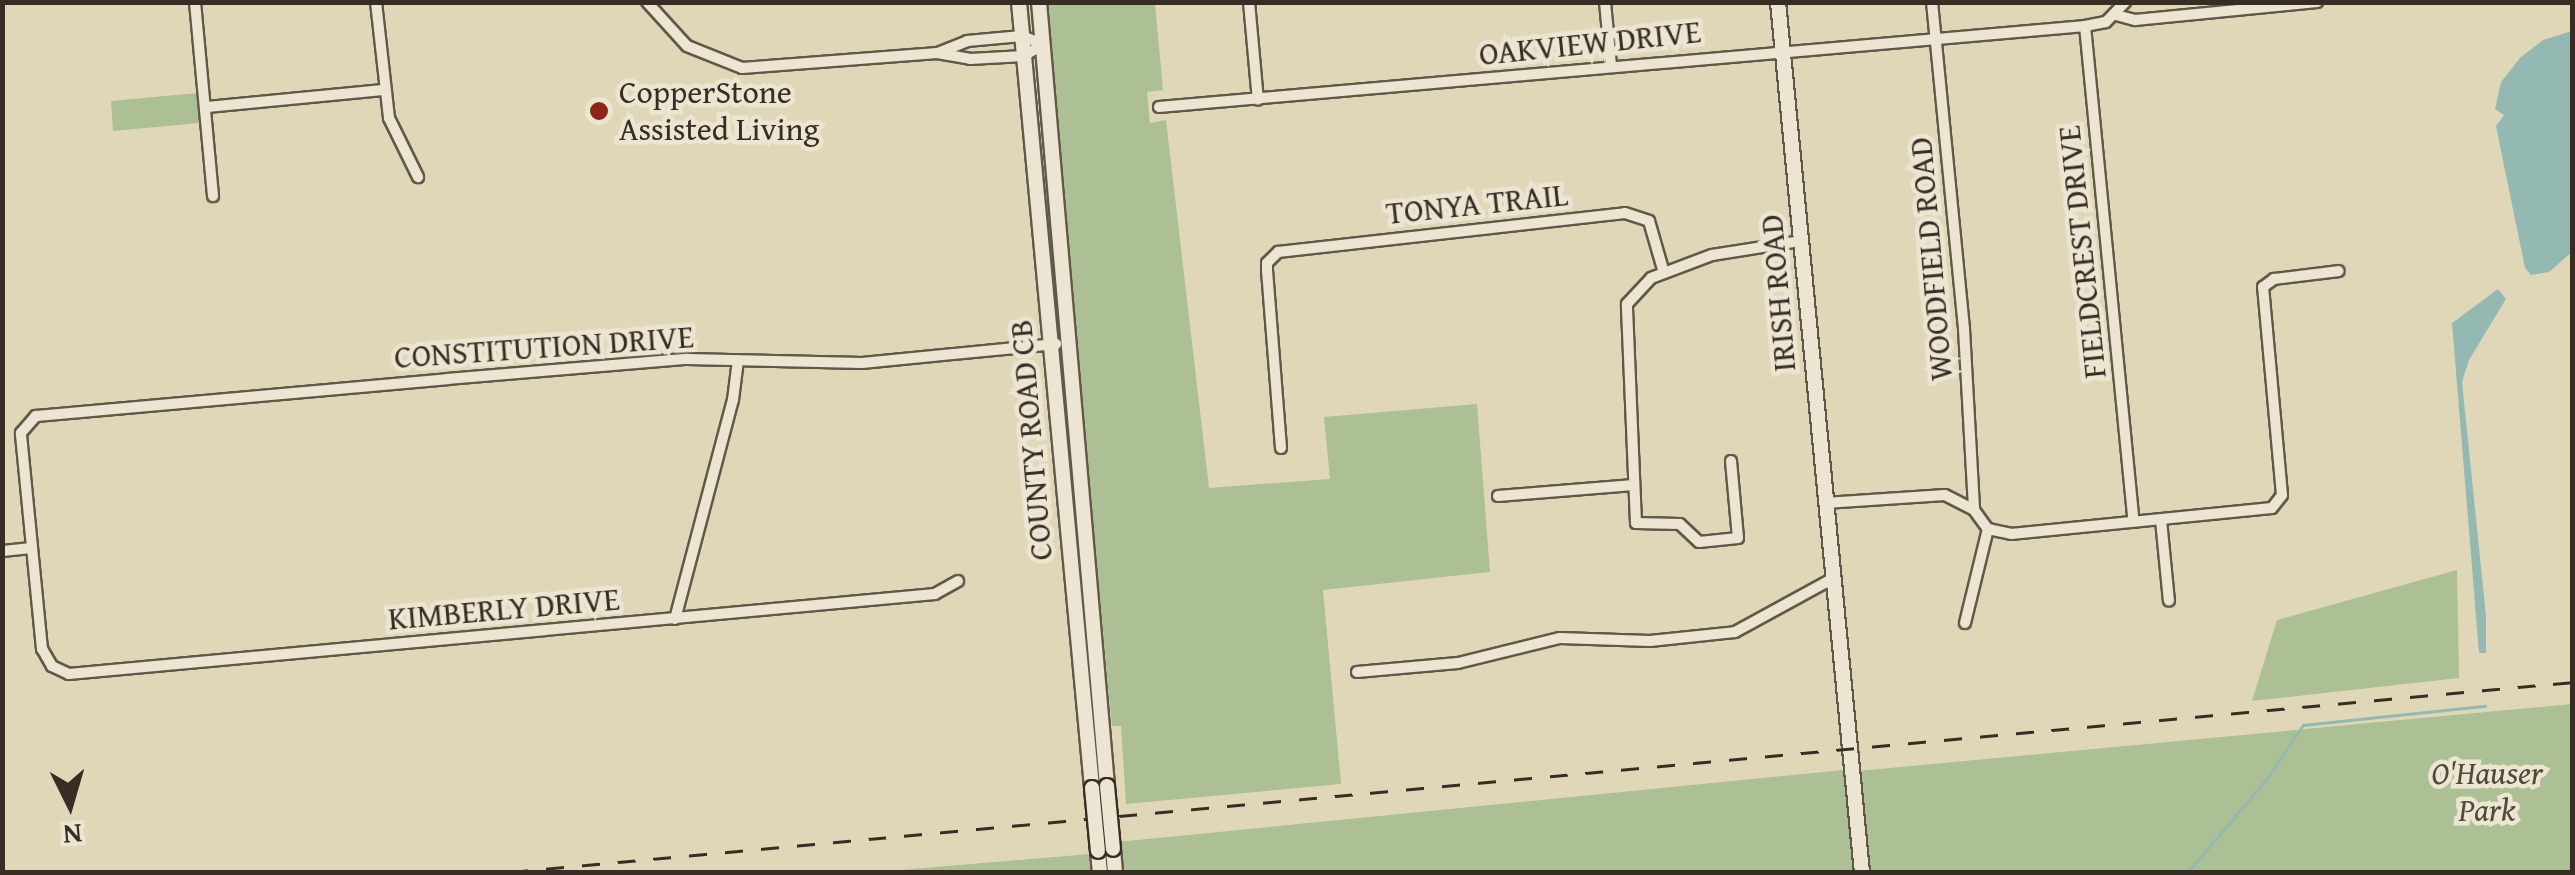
<!DOCTYPE html>
<html>
<head>
<meta charset="utf-8">
<style>
	body { margin:0 }
	#map { position:relative; width:2575px; height:875px; overflow:hidden; background:#e0d7b9; font-family:"Gentium Book Plus",serif }
	div>[style] { position:absolute }
	[style*='--x'] { left:calc(var(--x)*1px); top:calc(var(--y)*1px); width:calc(var(--w)*1px); rotate:calc(var(--a)*1deg) }
	.green>* { inset:0; background:#adbf94 }
	.water>* { inset:0; background:#94b9b2 }
	.stream>* { height:2.5px; margin:-1.25px; padding:0 1.25px; transform-origin:1.25px; border-radius:1.25px; background:#94b9b2 }
	.roads { filter:drop-shadow(2px 0 #625849) drop-shadow(-2px 0 #625849) drop-shadow(0 2px #625849) drop-shadow(0 -2px #625849) }
	.street>* { height:10px; margin:-5px; padding:0 5px; transform-origin:5px; border-radius:5px; background:#ebe5d2 }
	.secondary>* { height:14px; margin:-7px; padding:0 7px; transform-origin:7px; border-radius:7px; background:#ebe5d2 }
	.rail>* { height:2.5px; margin-top:-1.25px; transform-origin:0; background:repeating-linear-gradient(90deg,#382d24 0 18px,transparent 0 36px) }
	.bridges { filter:drop-shadow(2px 0 #382d24) drop-shadow(-2px 0 #382d24) drop-shadow(0 2px #382d24) drop-shadow(0 -2px #382d24) }
	.secondary-bridge>* { height:14px; margin:-7px; padding:0 7px; transform-origin:7px; border-radius:7px; background:#ebe5d2 }
	.dots>* { width:28px; height:28px; translate:-50% -50%; box-sizing:border-box; border:5px solid #ebe5d2; border-radius:50% }
	span { translate:-50% -50%; white-space:nowrap; text-align:center; line-height:1.15; -webkit-text-stroke:9px #ebe5d2; paint-order:stroke }
	.street-label { font-size:32px; color:#382d24 }
	.poi-label { font-size:32px; color:#382d24 }
	.left { translate:0 -50%; text-align:left }
	.park-label { font-size:32px; color:#4f4a3a; font-style:italic }
	.frame { position:absolute; inset:0; border:5px solid #382d24; pointer-events:none }
	.north { position:absolute; left:20px; top:755px; width:100px; height:100px; -webkit-text-stroke:8px #ebe5d2; paint-order:stroke; rotate:175deg; font-size:28px; font-weight:700; line-height:40px; text-align:center; color:#382d24 }
	.north::after { content:''; display:block; margin:auto; width:35px; height:45px; background:#382d24; clip-path:polygon(50% 0,100% 100%,50% 72%,0 100%) }
</style>
</head>
<body>
<div id="map">
	<div class="green">
		<div style="clip-path:polygon(1046px 3px,1155px 3px,1163px 90px,1147px 92px,1150px 123px,1166px 120px,1209px 488px,1330px 479px,1324px 417px,1477px 404px,1490px 572px,1323px 590px,1341px 784px,1126px 804px,1121px 726px,1112px 726px,1108px 686px)"></div>
		<div style="clip-path:polygon(198px 93px,200px 123px,113px 131px,111px 101px)"></div>
		<div style="clip-path:polygon(2457px 570px,2459px 678px,2252px 701px,2277px 620px)"></div>
		<div style="clip-path:polygon(2572px 704px,2572px 872px,1868px 872px,1858px 771px)"></div>
		<div style="clip-path:polygon(1844px 770px,1854px 872px,1120px 872px,1117px 842px)"></div>
		<div style="clip-path:polygon(1090px 854px,1091px 872px,877px 872px)"></div>
	</div>
	<div class="water">
		<div style="clip-path:polygon(2572px 31px,2572px 252px,2549px 272px,2531px 275px,2525px 268px,2496px 126px,2504px 115px,2495px 109px,2501px 82px,2520px 58px,2543px 40px)"></div>
		<div style="clip-path:polygon(2498px 289px,2506px 299px,2469px 360px,2462px 382px,2486px 616px,2486px 653px,2479px 653px,2452px 323px)"></div>
	</div>
	<div class="stream">
		<div style="--x:2188;--y:872;--w:126;--a:-49.8"></div>
		<div style="--x:2269;--y:776;--w:61;--a:-56.3"></div>
		<div style="--x:2303;--y:725;--w:183;--a:-6"></div>
	</div>
	<div class="roads">
		<div class="street">
			<div style="--x:195;--y:2;--w:195;--a:84.7"></div>
			<div style="--x:376;--y:2;--w:117;--a:83.6"></div>
			<div style="--x:389;--y:118;--w:66;--a:63.8"></div>
			<div style="--x:647;--y:2;--w:59;--a:47.7"></div>
			<div style="--x:687;--y:46;--w:59;--a:21.8"></div>
			<div style="--x:742;--y:68;--w:196;--a:-4.4"></div>
			<div style="--x:937;--y:53;--w:34;--a:10"></div>
			<div style="--x:970;--y:59;--w:54;--a:-3.2"></div>
			<div style="--x:1024;--y:56;--w:22;--a:-32"></div>
			<div style="--x:1249;--y:2;--w:98;--a:84.8"></div>
			<div style="--x:1605;--y:2;--w:64;--a:84.6"></div>
			<div style="--x:1932;--y:2;--w:329;--a:84.4"></div>
			<div style="--x:1964;--y:329;--w:181;--a:86.8"></div>
			<div style="--x:2116;--y:15;--w:20;--a:15"></div>
			<div style="--x:2135;--y:20;--w:183;--a:-5.6"></div>
			<div style="--x:2085;--y:26;--w:498;--a:84.4"></div>
			<div style="--x:938;--y:53;--w:31;--a:-22"></div>
			<div style="--x:967;--y:41;--w:55;--a:-5.2"></div>
			<div style="--x:1022;--y:36;--w:22;--a:21"></div>
			<div style="--x:207;--y:107;--w:177;--a:-5.5"></div>
			<div style="--x:1159;--y:107;--w:930;--a:-5"></div>
			<div style="--x:2085;--y:26;--w:21;--a:-11"></div>
			<div style="--x:2106;--y:22;--w:28;--a:-46"></div>
			<div style="--x:1281;--y:448;--w:178;--a:-94.5"></div>
			<div style="--x:1267;--y:271;--w:8;--a:-90"></div>
			<div style="--x:1267;--y:263;--w:16;--a:-45"></div>
			<div style="--x:1278;--y:252;--w:349;--a:-6.4"></div>
			<div style="--x:1625;--y:213;--w:25;--a:18"></div>
			<div style="--x:1649;--y:221;--w:54;--a:73.9"></div>
			<div style="--x:1731;--y:461;--w:77;--a:84.8"></div>
			<div style="--x:1738;--y:538;--w:39;--a:174"></div>
			<div style="--x:1699;--y:542;--w:26;--a:-137"></div>
			<div style="--x:1680;--y:524;--w:44;--a:-178.7"></div>
			<div style="--x:1636;--y:523;--w:219;--a:-92.4"></div>
			<div style="--x:1627;--y:304;--w:35;--a:-47"></div>
			<div style="--x:1651;--y:278;--w:65;--a:-20.7"></div>
			<div style="--x:1712;--y:255;--w:89;--a:-9"></div>
			<div style="--x:1498;--y:496;--w:136;--a:-4.6"></div>
			<div style="--x:1825;--y:503;--w:120;--a:-3.8"></div>
			<div style="--x:1945;--y:495;--w:33;--a:27"></div>
			<div style="--x:1974;--y:510;--w:24;--a:54"></div>
			<div style="--x:1988;--y:529;--w:24;--a:12"></div>
			<div style="--x:2011;--y:534;--w:262;--a:-5.7"></div>
			<div style="--x:2272;--y:508;--w:16;--a:-52"></div>
			<div style="--x:2282;--y:495;--w:209;--a:-95.2"></div>
			<div style="--x:2263;--y:287;--w:14;--a:-36"></div>
			<div style="--x:2274;--y:279;--w:65;--a:-7"></div>
			<div style="--x:2161;--y:520;--w:81;--a:84.4"></div>
			<div style="--x:2;--y:551;--w:29;--a:-6"></div>
			<div style="--x:958;--y:581;--w:26;--a:151"></div>
			<div style="--x:935;--y:594;--w:870;--a:174.72"></div>
			<div style="--x:69;--y:674;--w:19;--a:-155"></div>
			<div style="--x:52;--y:666;--w:20;--a:-120"></div>
			<div style="--x:42;--y:649;--w:217;--a:-95.6"></div>
			<div style="--x:21;--y:433;--w:23;--a:-49"></div>
			<div style="--x:36;--y:416;--w:413;--a:-5.1"></div>
			<div style="--x:447;--y:379;--w:241;--a:-4.8"></div>
			<div style="--x:687;--y:359;--w:175;--a:1.3"></div>
			<div style="--x:862;--y:363;--w:195;--a:-5.6"></div>
			<div style="--x:675;--y:619;--w:227;--a:-75.2"></div>
			<div style="--x:733;--y:400;--w:40;--a:-82.9"></div>
			<div style="--x:1965;--y:623;--w:97;--a:-76.3"></div>
			<div style="--x:1357;--y:672;--w:101;--a:-5.1"></div>
			<div style="--x:1458;--y:663;--w:105;--a:-13.8"></div>
			<div style="--x:1560;--y:638;--w:90;--a:1.9"></div>
			<div style="--x:1650;--y:641;--w:85;--a:-6"></div>
			<div style="--x:1735;--y:632;--w:111;--a:-28.7"></div>
		</div>
		<div class="secondary">
			<div style="--x:1019;--y:2;--w:789;--a:84.69"></div>
			<div style="--x:1039;--y:2;--w:787;--a:85.04"></div>
			<div style="--x:1778;--y:2;--w:874;--a:84.49"></div>
			<div style="--x:1113;--y:849;--w:23;--a:85"></div>
			<div style="--x:1098;--y:851;--w:21;--a:85"></div>
		</div>
	</div>
	<div class="rail">
		<div style="--x:510;--y:872;--w:2071;--a:-5.26"></div>
	</div>
	<div class="bridges">
		<div class="secondary-bridge">
			<div style="--x:1107;--y:786;--w:63;--a:84.6"></div>
			<div style="--x:1092;--y:788;--w:63;--a:84.6"></div>
		</div>
	</div>
	<div class="dots">
		<div style="left:599px;top:111px;background:#8f2418"></div>
	</div>
	<div class="street-label">
		<span style="left:1590px;top:43px;rotate:-6deg">OAKVIEW DRIVE</span>
		<span style="left:1477px;top:204px;rotate:-6deg">TONYA TRAIL</span>
		<span style="left:2082px;top:252px;rotate:-96deg">FIELDCREST DRIVE</span>
		<span style="left:1931px;top:259px;rotate:-95deg">WOODFIELD ROAD</span>
		<span style="left:1778px;top:293px;rotate:-95deg">IRISH ROAD</span>
		<span style="left:544px;top:347px;rotate:-4deg">CONSTITUTION DRIVE</span>
		<span style="left:1031px;top:440px;rotate:-95deg">COUNTY ROAD CB</span>
		<span style="left:504px;top:609px;rotate:-5deg">KIMBERLY DRIVE</span>
	</div>
	<div class="poi-label">
		<span class="left" style="left:619px;top:111px">CopperStone<br>Assisted Living</span>
	</div>
	<div class="park-label">
		<span style="left:2487px;top:792px">O'Hauser<br>Park</span>
	</div>
	<div class="frame"></div>
	<div class="north">N</div>
</div>
</body>
</html>
